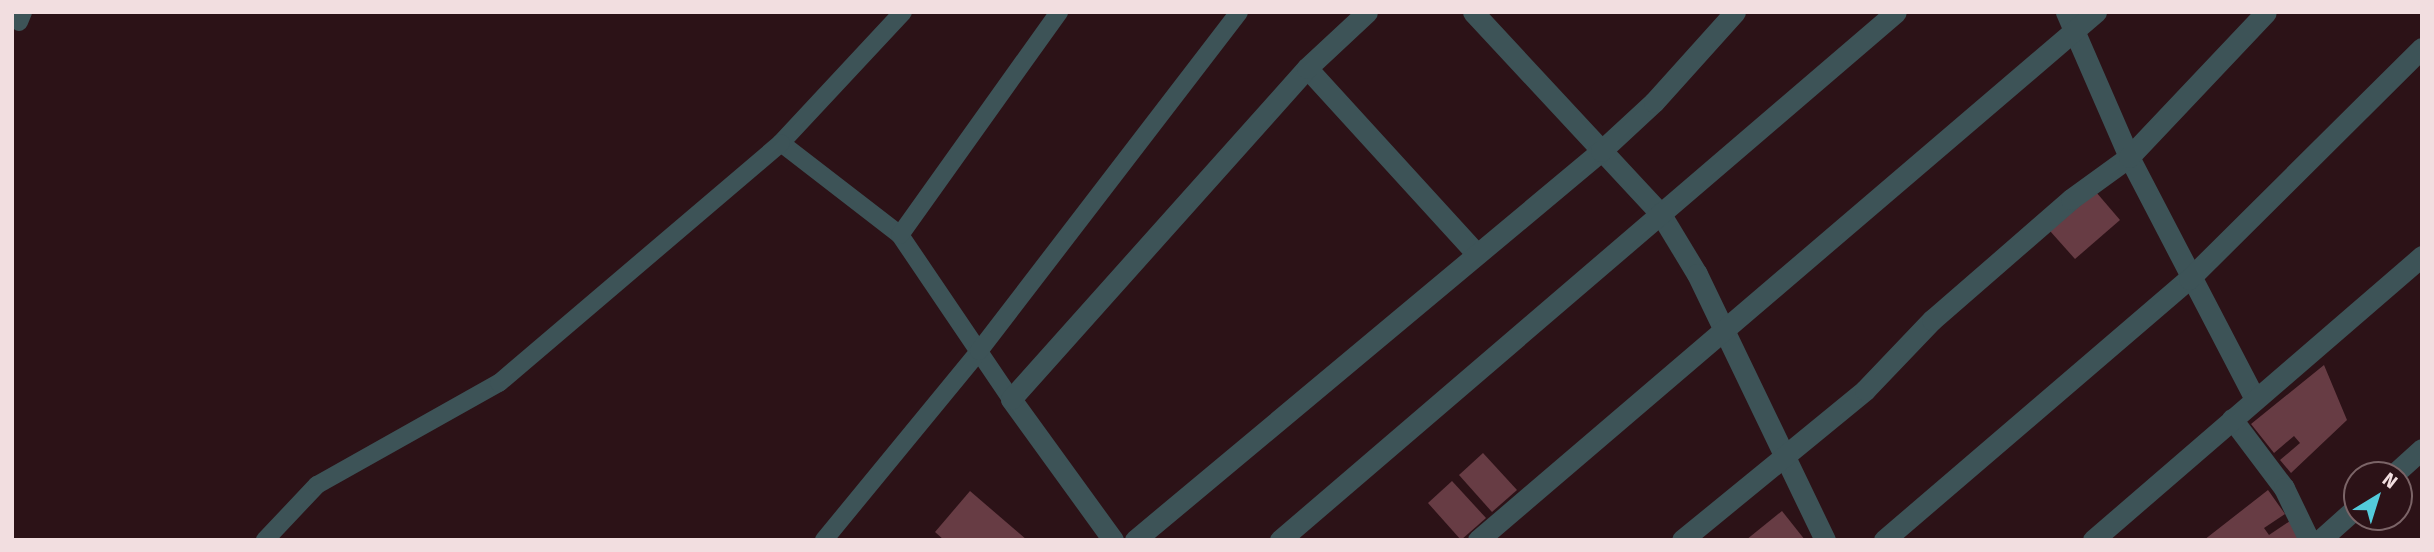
<!DOCTYPE html>
<html>
<head>
<meta charset="utf-8">
<style>
	body { margin:0 }
	#map { position:relative; width:2434px; height:552px; overflow:hidden; background:#2c1217; font-family:"Fira Sans",sans-serif }
	div>[style] { position:absolute }
	[style*='--x'] { left:calc(var(--x)*1px); top:calc(var(--y)*1px); width:calc(var(--w)*1px); rotate:calc(var(--a)*1deg) }
	.building>* { inset:0; background:#673c44 }
	.service>* { height:18px; margin:-9px; padding:0 9px; transform-origin:9px; border-radius:9px; background:#3d5357 }
	.minor>* { height:21px; margin:-10.5px; padding:0 10.5px; transform-origin:10.5px; border-radius:10.5px; background:#3d5357 }
	span { translate:-50% -50%; white-space:nowrap; text-align:center; line-height:1.15; -webkit-text-stroke:5px #2c1217; paint-order:stroke }
	.frame { position:absolute; inset:0; border:14px solid #f2dee0; pointer-events:none }
	.north { position:absolute; left:2343px; top:461px; width:70px; height:70px; box-sizing:border-box; background:#2c1217; border:2px solid #7b6467; border-radius:50%; rotate:38deg; font-size:19px; font-weight:700; line-height:28px; text-align:center; color:#f2dee0 }
	.north::after { content:''; display:block; margin:auto; width:24px; height:32px; background:#53cbdb; clip-path:polygon(50% 0,100% 100%,50% 72%,0 100%) }
</style>
</head>
<body>
<div id="map">
	<div class="building">
		<div style="clip-path:polygon(2096px 192px,2120px 220px,2075px 259px,2050px 231px)"></div>
		<div style="clip-path:polygon(2324px 365px,2347px 420px,2291px 473px,2280px 460px,2300px 443px,2294px 436px,2274px 453px,2251px 424px)"></div>
		<div style="clip-path:polygon(1483px 453px,1517px 490px,1492px 512px,1459px 475px)"></div>
		<div style="clip-path:polygon(1452px 481px,1486px 518px,1461px 540px,1428px 503px)"></div>
		<div style="clip-path:polygon(2268px 490px,2285px 514px,2264px 528px,2269px 535px,2290px 521px,2302px 540px,2204px 540px)"></div>
		<div style="clip-path:polygon(970px 491px,1027px 540px,944px 540px,935px 532px)"></div>
		<div style="clip-path:polygon(1782px 511px,1805px 540px,1746px 540px)"></div>
	</div>
	<div class="service">
		<div style="--x:903;--y:12;--w:179;--a:133"></div>
		<div style="--x:781;--y:143;--w:150;--a:37.7"></div>
		<div style="--x:900;--y:235;--w:198;--a:55.9"></div>
		<div style="--x:19;--y:22;--w:11;--a:-68"></div>
		<div style="--x:900;--y:235;--w:274;--a:-54.5"></div>
		<div style="--x:265;--y:540;--w:76;--a:-46.6"></div>
		<div style="--x:317;--y:485;--w:209;--a:-29.3"></div>
		<div style="--x:499;--y:383;--w:370;--a:-40.4"></div>
		<div style="--x:824;--y:540;--w:244;--a:-50.6"></div>
		<div style="--x:979;--y:351;--w:427;--a:-52.5"></div>
	</div>
	<div class="minor">
		<div style="--x:1473;--y:12;--w:275;--a:47.1"></div>
		<div style="--x:1660;--y:213;--w:71;--a:58.8"></div>
		<div style="--x:1697;--y:274;--w:295;--a:64.3"></div>
		<div style="--x:2066;--y:12;--w:158;--a:66.5"></div>
		<div style="--x:2129;--y:157;--w:273;--a:62.5"></div>
		<div style="--x:1307;--y:68;--w:252;--a:47.6"></div>
		<div style="--x:2232;--y:419;--w:86;--a:53"></div>
		<div style="--x:2284;--y:488;--w:58;--a:64.3"></div>
		<div style="--x:2393;--y:475;--w:39;--a:-42"></div>
		<div style="--x:1113;--y:540;--w:174;--a:-125.9"></div>
		<div style="--x:1011;--y:399;--w:444;--a:-48.2"></div>
		<div style="--x:1307;--y:68;--w:82;--a:-43"></div>
		<div style="--x:1135;--y:540;--w:607;--a:-39.85"></div>
		<div style="--x:1601;--y:151;--w:72;--a:-42.8"></div>
		<div style="--x:1654;--y:102;--w:121;--a:-48"></div>
		<div style="--x:1280;--y:540;--w:811;--a:-40.6"></div>
		<div style="--x:1478;--y:540;--w:813;--a:-40.51"></div>
		<div style="--x:1682;--y:540;--w:237;--a:-39.3"></div>
		<div style="--x:1865;--y:390;--w:97;--a:-46.3"></div>
		<div style="--x:1932;--y:320;--w:184;--a:-41"></div>
		<div style="--x:2071;--y:199;--w:72;--a:-35.9"></div>
		<div style="--x:2129;--y:157;--w:199;--a:-46.6"></div>
		<div style="--x:1884;--y:540;--w:401;--a:-40.6"></div>
		<div style="--x:2189;--y:279;--w:328;--a:-44.8"></div>
		<div style="--x:2093;--y:540;--w:435;--a:-40.8"></div>
		<div style="--x:2320;--y:540;--w:50;--a:-41.7"></div>
	</div>
	<div class="frame"></div>
	<div class="north">N</div>
</div>
</body>
</html>
